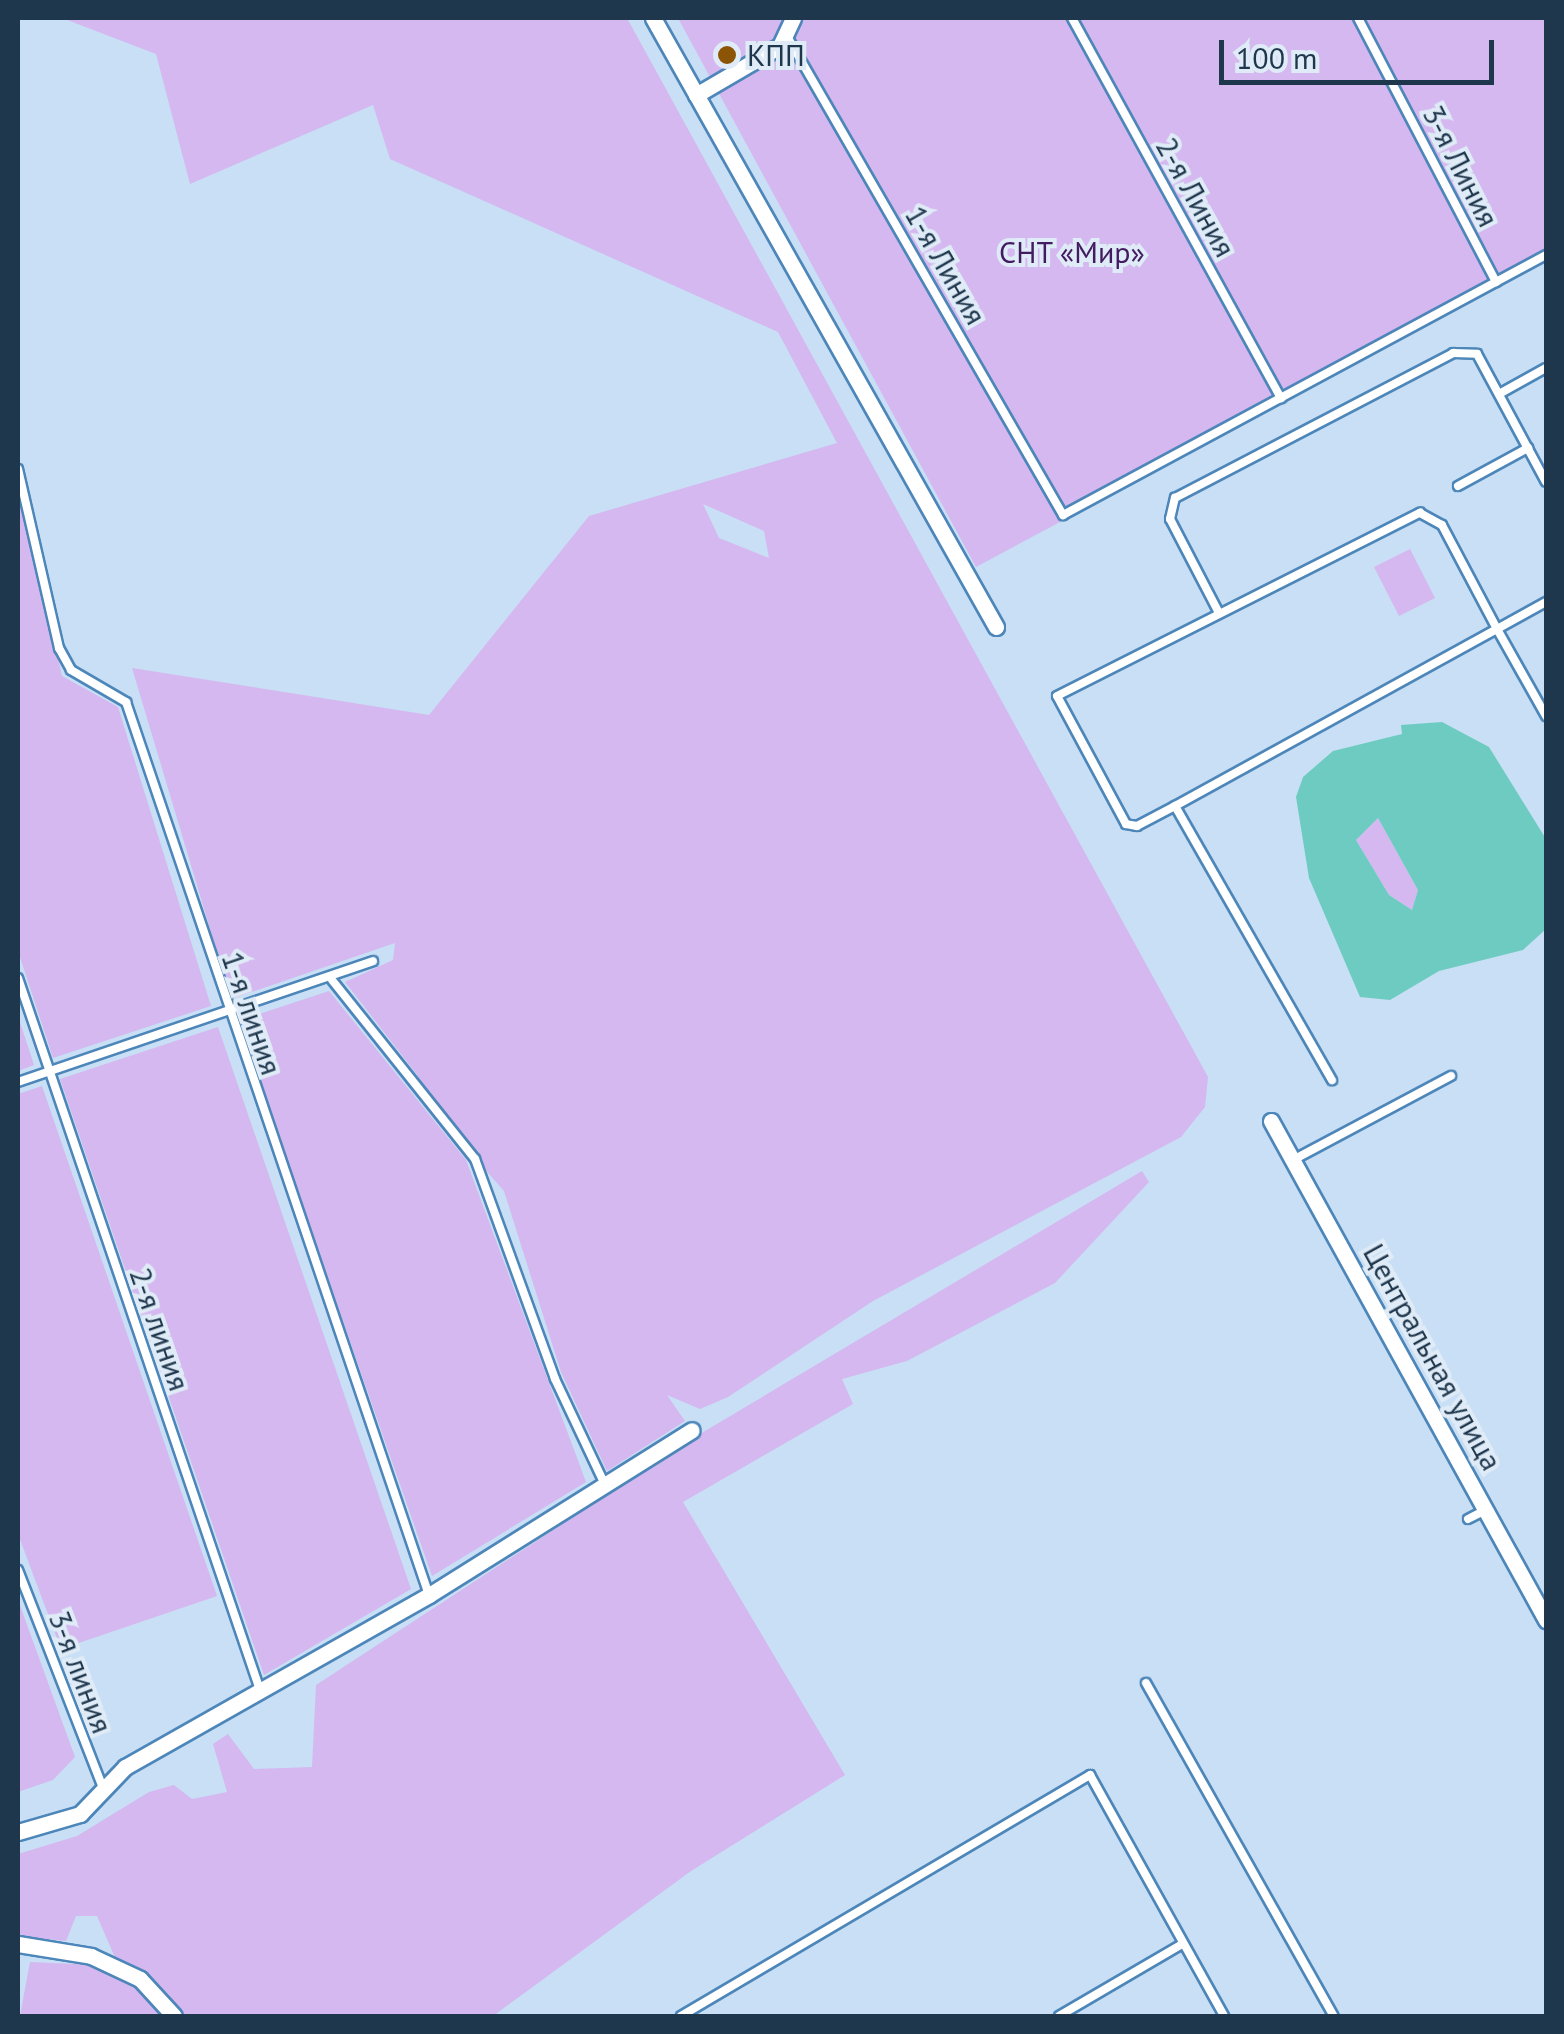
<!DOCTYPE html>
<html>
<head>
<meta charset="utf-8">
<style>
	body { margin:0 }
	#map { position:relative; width:1564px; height:2034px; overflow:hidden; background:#c8dff5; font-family:"PT Sans",sans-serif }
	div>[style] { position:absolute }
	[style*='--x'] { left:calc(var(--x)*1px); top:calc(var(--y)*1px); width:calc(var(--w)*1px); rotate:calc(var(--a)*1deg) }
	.green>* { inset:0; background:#d4b8ef }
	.water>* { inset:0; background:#6ecbc2 }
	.roads { filter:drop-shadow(2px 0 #4d86b9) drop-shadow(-2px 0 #4d86b9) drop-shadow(0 2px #4d86b9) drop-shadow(0 -2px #4d86b9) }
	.lane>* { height:8px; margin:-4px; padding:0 4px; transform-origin:4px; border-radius:4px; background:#fff }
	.street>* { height:15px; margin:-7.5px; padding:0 7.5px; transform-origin:7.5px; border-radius:7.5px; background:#fff }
	.dots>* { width:28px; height:28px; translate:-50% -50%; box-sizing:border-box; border:5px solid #dfebf6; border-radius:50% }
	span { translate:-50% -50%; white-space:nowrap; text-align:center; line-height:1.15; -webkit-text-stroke:8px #dfebf6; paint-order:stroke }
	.poi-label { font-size:30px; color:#1f374d }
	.left { translate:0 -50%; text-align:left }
	.street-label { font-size:30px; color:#1f374d }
	.park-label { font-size:30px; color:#431b61 }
	.frame { position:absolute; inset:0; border:20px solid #1f374d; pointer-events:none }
	.scale { position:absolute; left:1219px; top:40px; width:275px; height:45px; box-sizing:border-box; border:5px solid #1f374d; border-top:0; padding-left:12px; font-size:30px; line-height:35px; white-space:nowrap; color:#1f374d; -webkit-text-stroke:8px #dfebf6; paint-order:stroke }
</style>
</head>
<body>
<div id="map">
	<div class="green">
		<div style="clip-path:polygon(evenodd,62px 18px,627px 18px,1208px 1077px,1205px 1107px,1181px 1137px,873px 1301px,728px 1397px,700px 1409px,667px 1395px,685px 1421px,607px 1471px,561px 1372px,504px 1191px,416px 1091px,418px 1076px,345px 982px,393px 960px,395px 943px,231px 999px,132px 668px,429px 715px,589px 516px,837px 443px,778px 332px,390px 159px,373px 105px,190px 184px,156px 54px,62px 18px,703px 504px,764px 531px,769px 558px,719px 538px,703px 504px)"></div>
		<div style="clip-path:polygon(678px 18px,1546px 18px,1546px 262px,976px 567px)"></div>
		<div style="clip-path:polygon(18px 483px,62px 676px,118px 707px,211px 1006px,53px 1058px,18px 951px)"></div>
		<div style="clip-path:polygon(1410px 549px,1435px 598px,1399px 616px,1374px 567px)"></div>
		<div style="clip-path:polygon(1378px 818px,1418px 890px,1412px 910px,1389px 895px,1356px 840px)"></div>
		<div style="clip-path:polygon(329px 991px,466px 1160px,586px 1482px,432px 1576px,238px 1021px)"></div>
		<div style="clip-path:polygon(18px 1016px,34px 1065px,18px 1071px)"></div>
		<div style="clip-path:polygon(218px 1027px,411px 1589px,264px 1675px,60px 1079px)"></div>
		<div style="clip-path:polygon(42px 1086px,217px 1596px,61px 1649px,18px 1534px,18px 1094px)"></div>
		<div style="clip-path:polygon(1142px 1171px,1149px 1182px,1055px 1283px,907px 1361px,842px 1379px,853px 1404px,683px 1502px,845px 1775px,691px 1871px,493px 2016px,180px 2016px,117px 1962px,97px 1916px,76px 1916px,66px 1941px,18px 1936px,18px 1854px,77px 1836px,149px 1792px,174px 1785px,192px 1799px,227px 1792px,213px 1744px,228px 1734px,254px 1769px,312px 1767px,316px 1685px,705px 1431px)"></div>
		<div style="clip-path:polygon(18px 1600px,75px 1757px,53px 1780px,18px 1792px)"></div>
		<div style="clip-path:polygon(30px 1962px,97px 1965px,143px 1989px,168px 2016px,20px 2016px)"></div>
	</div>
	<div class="water">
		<div style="clip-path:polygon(evenodd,1442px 722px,1489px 747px,1546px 839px,1546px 929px,1523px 950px,1439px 971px,1390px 1000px,1360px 997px,1309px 878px,1296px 797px,1303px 777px,1333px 751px,1402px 734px,1401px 725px,1442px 722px,1378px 818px,1418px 890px,1412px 910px,1389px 895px,1356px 840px,1378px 818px)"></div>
	</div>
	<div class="roads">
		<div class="lane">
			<div style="--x:1072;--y:18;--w:434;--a:61.2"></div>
			<div style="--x:1358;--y:18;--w:298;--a:62.4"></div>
			<div style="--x:788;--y:38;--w:551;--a:60.04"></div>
			<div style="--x:1063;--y:515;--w:549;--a:-28.29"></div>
			<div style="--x:1499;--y:394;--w:54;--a:-29"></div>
			<div style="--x:18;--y:469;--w:184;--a:77.1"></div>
			<div style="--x:59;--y:648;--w:25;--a:61"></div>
			<div style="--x:71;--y:670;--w:64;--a:30.2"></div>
			<div style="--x:126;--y:702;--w:943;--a:71.26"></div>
			<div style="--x:1458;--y:486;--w:80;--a:-28.5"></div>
			<div style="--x:1546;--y:602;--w:56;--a:151.1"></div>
			<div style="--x:1497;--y:629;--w:367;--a:151.2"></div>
			<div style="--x:1175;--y:806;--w:43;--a:152.2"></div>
			<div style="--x:1137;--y:826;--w:11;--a:-170"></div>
			<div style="--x:1126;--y:824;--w:145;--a:-118.3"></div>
			<div style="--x:1057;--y:696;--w:407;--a:-26.8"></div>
			<div style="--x:1420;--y:513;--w:25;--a:29"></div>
			<div style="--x:1442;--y:525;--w:118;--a:62.1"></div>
			<div style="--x:1497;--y:629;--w:100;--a:60.6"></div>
			<div style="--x:1219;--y:613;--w:106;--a:-117.5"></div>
			<div style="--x:1170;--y:519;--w:22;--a:-77"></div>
			<div style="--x:1175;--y:498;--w:314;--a:-27.5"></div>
			<div style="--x:1453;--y:353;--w:24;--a:2"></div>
			<div style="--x:1477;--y:354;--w:145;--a:61.7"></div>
			<div style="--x:1175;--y:806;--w:316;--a:60.2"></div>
			<div style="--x:18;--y:978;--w:752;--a:71.23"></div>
			<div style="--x:332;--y:980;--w:229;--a:51.4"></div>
			<div style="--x:475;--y:1159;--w:234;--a:70"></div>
			<div style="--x:555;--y:1379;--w:117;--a:64.7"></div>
			<div style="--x:18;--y:1082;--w:375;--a:-18.8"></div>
			<div style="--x:1293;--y:1160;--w:179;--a:-28"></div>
			<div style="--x:1468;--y:1519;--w:20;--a:-27"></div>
			<div style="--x:18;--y:1570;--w:237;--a:68.7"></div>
			<div style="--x:1146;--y:1683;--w:382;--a:60.6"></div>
			<div style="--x:681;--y:2016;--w:475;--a:-30.5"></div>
			<div style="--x:1090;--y:1775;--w:276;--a:60.9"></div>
			<div style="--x:1059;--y:2016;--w:143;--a:-30.3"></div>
		</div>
		<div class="street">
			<div style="--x:653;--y:18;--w:699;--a:60.61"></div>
			<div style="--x:696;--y:95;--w:97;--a:-30.3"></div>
			<div style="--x:780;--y:46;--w:31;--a:-65"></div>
			<div style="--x:1271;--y:1121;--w:570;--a:61.14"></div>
			<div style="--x:18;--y:1832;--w:65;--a:-16.2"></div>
			<div style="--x:80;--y:1814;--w:65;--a:-46.2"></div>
			<div style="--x:125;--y:1767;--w:349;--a:-29.5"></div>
			<div style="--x:429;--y:1595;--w:310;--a:-32.1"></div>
			<div style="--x:18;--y:1944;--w:74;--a:9.3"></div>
			<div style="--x:91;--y:1956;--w:54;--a:25.1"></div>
			<div style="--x:140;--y:1979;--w:50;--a:47.4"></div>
		</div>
	</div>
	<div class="dots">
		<div style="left:727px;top:55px;background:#8b5505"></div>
	</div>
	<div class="poi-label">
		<span class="left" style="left:747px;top:55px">КПП</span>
	</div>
	<div class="street-label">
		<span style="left:1461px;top:166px;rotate:63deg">3-я Линия</span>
		<span style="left:1196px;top:197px;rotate:61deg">2-я Линия</span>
		<span style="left:946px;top:265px;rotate:60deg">1-я Линия</span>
		<span style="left:252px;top:1013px;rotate:71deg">1-я линия</span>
		<span style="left:160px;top:1329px;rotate:71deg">2-я линия</span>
		<span style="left:1433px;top:1357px;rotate:61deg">Центральная улица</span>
		<span style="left:81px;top:1672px;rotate:69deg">3-я линия</span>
	</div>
	<div class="park-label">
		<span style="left:1072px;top:252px">СНТ «Мир»</span>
	</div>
	<div class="frame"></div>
	<div class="scale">100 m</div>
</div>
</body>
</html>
